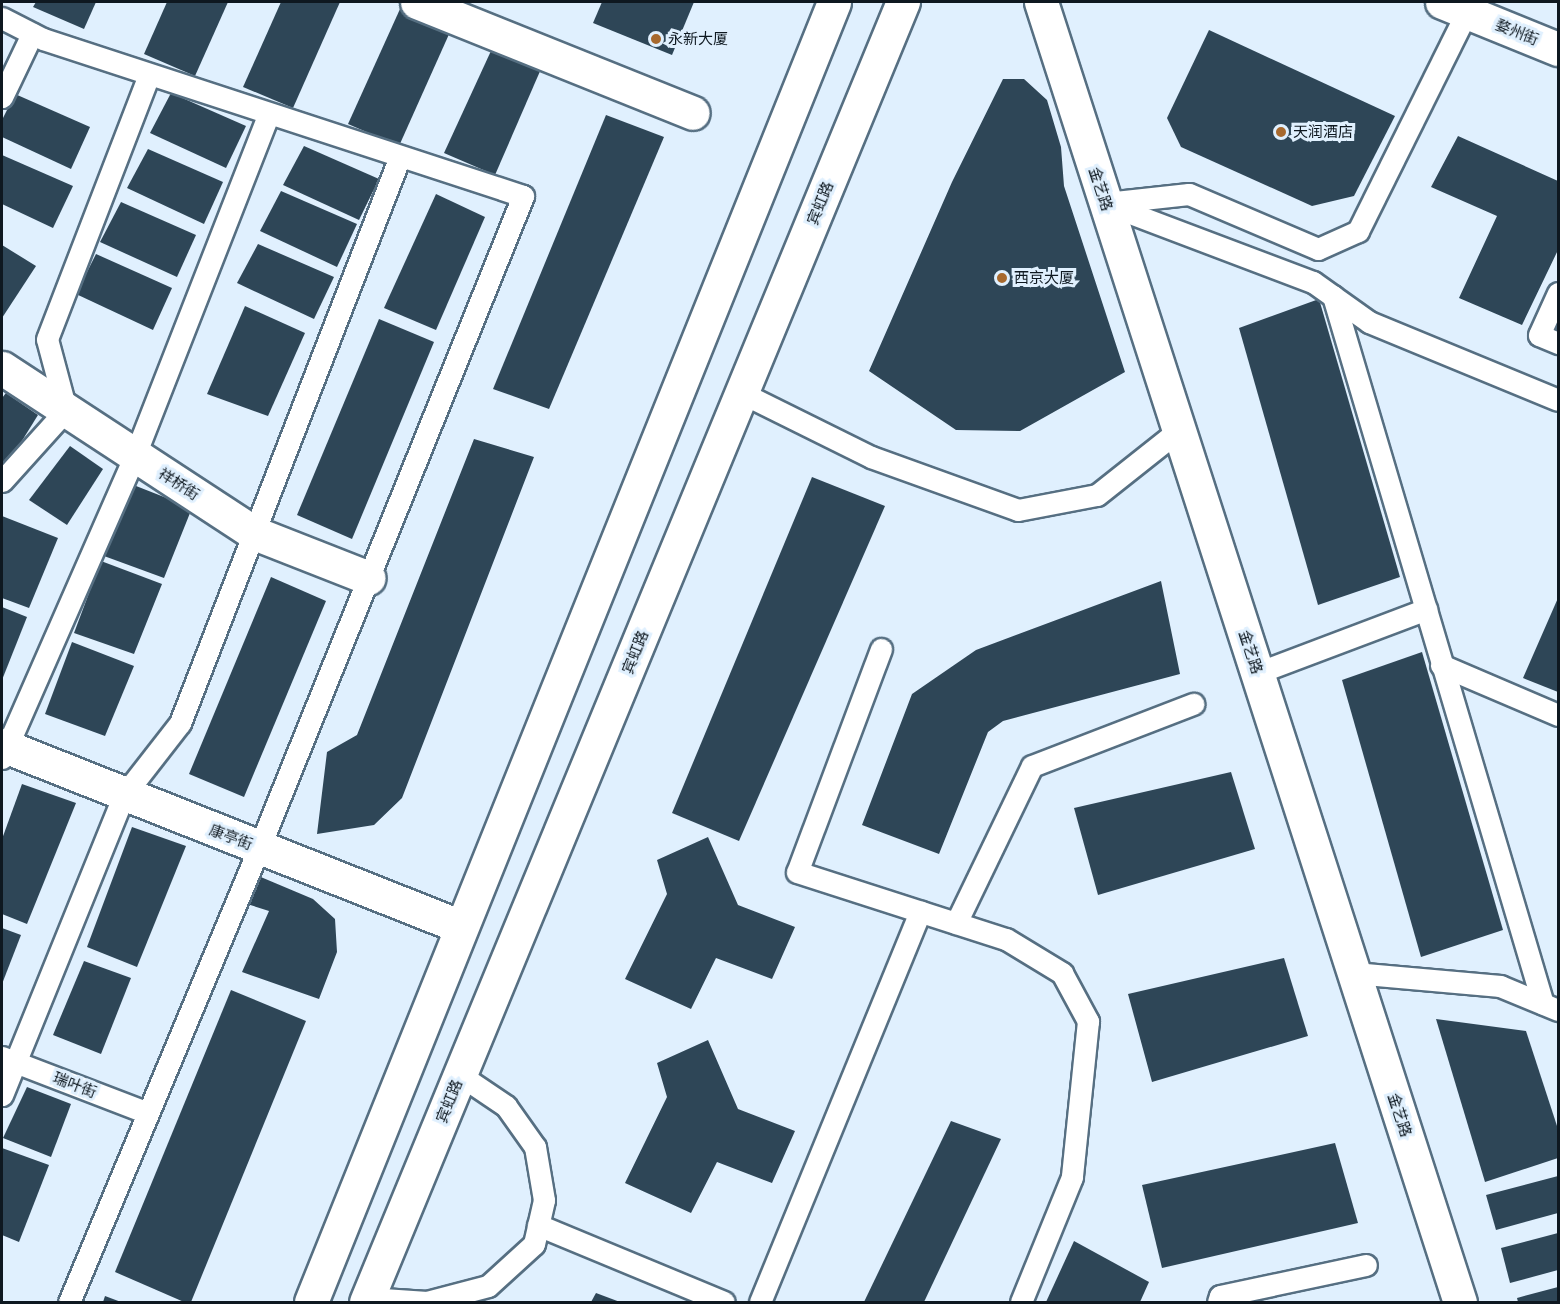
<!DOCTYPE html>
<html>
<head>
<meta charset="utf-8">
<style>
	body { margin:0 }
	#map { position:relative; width:1560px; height:1304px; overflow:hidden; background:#e0f0fe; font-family:Ubuntu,"Noto Sans SC",sans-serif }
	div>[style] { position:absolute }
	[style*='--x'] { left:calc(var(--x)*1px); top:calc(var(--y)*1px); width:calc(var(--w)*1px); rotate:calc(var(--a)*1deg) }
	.building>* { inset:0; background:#2e4657 }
	.roads { filter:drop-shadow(2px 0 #566f82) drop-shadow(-2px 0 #566f82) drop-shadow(0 2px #566f82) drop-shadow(0 -2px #566f82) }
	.lane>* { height:21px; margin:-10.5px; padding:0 10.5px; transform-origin:10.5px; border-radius:10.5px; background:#fff }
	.street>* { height:33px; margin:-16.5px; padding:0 16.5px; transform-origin:16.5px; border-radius:16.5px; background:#fff }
	.secondary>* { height:33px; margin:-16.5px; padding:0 16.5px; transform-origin:16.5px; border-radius:16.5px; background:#fff }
	.dots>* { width:16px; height:16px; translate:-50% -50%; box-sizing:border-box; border:3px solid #e0f0fe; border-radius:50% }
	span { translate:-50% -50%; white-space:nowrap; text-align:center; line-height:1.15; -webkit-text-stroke:6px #e0f0fe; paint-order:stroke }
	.street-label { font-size:15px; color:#0e1820 }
	.poi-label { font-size:15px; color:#0e1820 }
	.left { translate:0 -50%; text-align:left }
	.frame { position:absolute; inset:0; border:3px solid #0e1820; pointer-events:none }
</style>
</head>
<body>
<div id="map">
	<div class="building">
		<div style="clip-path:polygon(36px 2px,96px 2px,84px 29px,33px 7px)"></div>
		<div style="clip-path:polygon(167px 2px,228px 2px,195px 76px,144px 54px)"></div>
		<div style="clip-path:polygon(281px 2px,340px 2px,293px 108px,243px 87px)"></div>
		<div style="clip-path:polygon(602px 2px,694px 2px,672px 55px,593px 23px)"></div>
		<div style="clip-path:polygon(400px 9px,450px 32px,399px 146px,348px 124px)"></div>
		<div style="clip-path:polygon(1209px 30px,1395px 116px,1354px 196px,1312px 206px,1181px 147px,1167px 118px)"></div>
		<div style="clip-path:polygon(496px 40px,544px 62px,495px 175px,444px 153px)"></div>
		<div style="clip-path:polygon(1003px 79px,1024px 79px,1047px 100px,1061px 147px,1064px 186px,1125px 372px,1020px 431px,956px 430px,869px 371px,952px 182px)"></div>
		<div style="clip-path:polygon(171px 93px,246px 126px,226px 168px,150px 133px)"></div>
		<div style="clip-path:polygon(15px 94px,90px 127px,71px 169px,2px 137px,2px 120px)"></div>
		<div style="clip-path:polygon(606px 115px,664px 137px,549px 409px,493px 389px)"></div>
		<div style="clip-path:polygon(1458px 136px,1558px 181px,1558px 250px,1522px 325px,1459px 298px,1497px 216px,1431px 187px)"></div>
		<div style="clip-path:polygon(304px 146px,379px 179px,359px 220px,283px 185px)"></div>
		<div style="clip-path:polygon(148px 149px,223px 182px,204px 224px,127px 188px)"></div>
		<div style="clip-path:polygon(2px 155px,73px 186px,53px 228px,2px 204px)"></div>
		<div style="clip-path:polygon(281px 191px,357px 224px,337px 267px,260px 231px)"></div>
		<div style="clip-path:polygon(436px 194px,485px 217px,436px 330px,384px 308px)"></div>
		<div style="clip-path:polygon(121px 202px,196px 235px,177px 277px,100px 242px)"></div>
		<div style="clip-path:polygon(258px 244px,334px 277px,314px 319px,237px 283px)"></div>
		<div style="clip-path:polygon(2px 245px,36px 266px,2px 318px)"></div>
		<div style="clip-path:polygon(96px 254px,172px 288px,153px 330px,76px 294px)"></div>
		<div style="clip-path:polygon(1319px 299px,1400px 577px,1318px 605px,1239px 328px)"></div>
		<div style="clip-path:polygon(245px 306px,305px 333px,268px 416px,207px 394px)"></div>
		<div style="clip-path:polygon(379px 319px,434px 342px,352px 539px,297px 515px)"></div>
		<div style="clip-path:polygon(6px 393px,38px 415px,2px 473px,2px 398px)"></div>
		<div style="clip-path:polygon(474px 439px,534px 457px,402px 798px,374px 825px,317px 834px,327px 752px,357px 735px)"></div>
		<div style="clip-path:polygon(70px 446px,103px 469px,67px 525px,29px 500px)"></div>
		<div style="clip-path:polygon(812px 477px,885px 506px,739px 841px,672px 813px)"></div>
		<div style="clip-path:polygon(131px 484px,192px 508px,164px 578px,104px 556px)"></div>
		<div style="clip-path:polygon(2px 516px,58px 538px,29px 608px,2px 598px)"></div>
		<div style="clip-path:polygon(101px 561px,162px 584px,134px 654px,74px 633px)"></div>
		<div style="clip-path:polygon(271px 577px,326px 601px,244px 797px,189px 774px)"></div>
		<div style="clip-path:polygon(1161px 581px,1180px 674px,1003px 721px,988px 732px,939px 854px,862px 825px,912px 694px,976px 650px)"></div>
		<div style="clip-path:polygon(1558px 598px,1558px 692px,1523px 678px)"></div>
		<div style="clip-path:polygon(2px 607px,27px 617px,2px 680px)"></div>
		<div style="clip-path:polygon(72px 642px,134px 666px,105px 736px,45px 714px)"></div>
		<div style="clip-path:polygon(1422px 652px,1503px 930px,1421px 957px,1342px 680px)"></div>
		<div style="clip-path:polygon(1231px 772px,1255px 849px,1098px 895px,1074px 808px)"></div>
		<div style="clip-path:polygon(22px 784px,76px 803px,27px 924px,2px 914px,2px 839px)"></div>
		<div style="clip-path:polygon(132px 827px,186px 846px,137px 967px,87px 947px)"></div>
		<div style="clip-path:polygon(708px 837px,738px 905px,795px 927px,772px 979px,716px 958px,691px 1009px,625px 979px,667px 894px,657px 860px)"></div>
		<div style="clip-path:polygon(256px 875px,313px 899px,335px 919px,337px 952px,319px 999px,242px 972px,269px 911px,244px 903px)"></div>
		<div style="clip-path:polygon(2px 928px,21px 935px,2px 984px)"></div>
		<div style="clip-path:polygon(1284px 958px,1308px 1036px,1152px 1082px,1128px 994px)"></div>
		<div style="clip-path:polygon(84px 961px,131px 978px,101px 1054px,53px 1035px)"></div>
		<div style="clip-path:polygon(231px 990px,306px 1021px,191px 1302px,184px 1302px,115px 1272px)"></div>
		<div style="clip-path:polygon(1436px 1019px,1526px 1031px,1558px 1129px,1558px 1158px,1485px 1182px)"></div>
		<div style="clip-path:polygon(708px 1040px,738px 1109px,795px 1131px,772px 1183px,717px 1162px,691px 1213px,625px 1183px,667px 1097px,657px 1063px)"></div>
		<div style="clip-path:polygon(27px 1087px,71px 1104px,51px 1157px,3px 1138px)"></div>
		<div style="clip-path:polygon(951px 1121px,1001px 1139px,924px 1302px,864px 1302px)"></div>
		<div style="clip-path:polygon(1335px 1143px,1358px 1223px,1162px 1268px,1142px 1185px)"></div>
		<div style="clip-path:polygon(2px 1148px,49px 1165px,19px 1242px,2px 1235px)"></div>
		<div style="clip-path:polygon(1558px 1176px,1558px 1213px,1496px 1230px,1486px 1195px)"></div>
		<div style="clip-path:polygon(1558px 1233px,1558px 1270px,1510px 1283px,1501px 1248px)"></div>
		<div style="clip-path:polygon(1074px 1241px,1149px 1282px,1140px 1302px,1046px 1302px)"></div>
		<div style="clip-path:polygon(1558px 1287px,1558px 1302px,1518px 1302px,1517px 1298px)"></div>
		<div style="clip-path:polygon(596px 1293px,620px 1302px,591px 1302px)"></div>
		<div style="clip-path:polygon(105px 1296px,121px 1302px,103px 1302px)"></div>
	</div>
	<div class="roads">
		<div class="lane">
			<div style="--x:2;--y:18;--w:46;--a:27.1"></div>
			<div style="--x:43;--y:39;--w:505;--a:18.11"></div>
			<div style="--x:523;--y:196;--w:703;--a:112.04"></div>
			<div style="--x:259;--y:848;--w:492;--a:112.7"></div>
			<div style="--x:2;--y:97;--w:70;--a:-64.5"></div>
			<div style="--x:1106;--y:203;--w:83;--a:-6.2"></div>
			<div style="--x:1189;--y:194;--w:140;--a:23.1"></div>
			<div style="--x:1318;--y:249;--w:44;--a:-24.2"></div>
			<div style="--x:1358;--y:231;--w:246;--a:-63.6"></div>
			<div style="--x:1109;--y:205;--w:218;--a:20.7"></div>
			<div style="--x:1313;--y:282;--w:69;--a:35.5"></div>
			<div style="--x:1369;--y:322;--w:204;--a:22.4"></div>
			<div style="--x:1558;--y:293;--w:46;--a:114.3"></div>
			<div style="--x:1539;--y:335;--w:21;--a:23"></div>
			<div style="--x:1333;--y:296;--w:738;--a:73.48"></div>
			<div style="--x:742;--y:393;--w:144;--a:26.4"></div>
			<div style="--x:871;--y:457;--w:156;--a:19.8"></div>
			<div style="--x:1018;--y:510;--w:80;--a:-10.8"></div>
			<div style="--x:1097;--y:495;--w:105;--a:-38.4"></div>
			<div style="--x:2;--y:481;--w:96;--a:-48"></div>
			<div style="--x:66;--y:410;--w:73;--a:-105"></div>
			<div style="--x:47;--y:339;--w:283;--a:-68.9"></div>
			<div style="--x:881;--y:649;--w:238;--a:110.6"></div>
			<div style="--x:797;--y:872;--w:219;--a:17.8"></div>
			<div style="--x:1006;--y:939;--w:66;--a:31.3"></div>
			<div style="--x:1062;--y:973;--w:55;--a:61.6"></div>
			<div style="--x:1088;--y:1021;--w:157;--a:95.9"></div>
			<div style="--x:1072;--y:1177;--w:135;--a:112.2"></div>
			<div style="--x:1441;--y:665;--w:127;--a:23.1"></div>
			<div style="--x:1257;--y:673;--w:181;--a:-20.7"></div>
			<div style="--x:2;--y:758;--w:331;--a:-66.3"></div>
			<div style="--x:135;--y:455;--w:365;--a:-68.6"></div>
			<div style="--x:956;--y:923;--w:174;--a:-64.2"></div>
			<div style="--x:1032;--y:766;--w:173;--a:-21.1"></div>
			<div style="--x:1354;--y:973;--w:147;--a:5.1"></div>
			<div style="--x:1500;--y:986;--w:63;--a:22.5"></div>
			<div style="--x:2;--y:1057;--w:156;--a:21"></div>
			<div style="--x:2;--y:1095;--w:324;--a:-67.9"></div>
			<div style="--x:124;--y:795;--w:91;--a:-52.1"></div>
			<div style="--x:180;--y:723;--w:605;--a:-68.78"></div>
			<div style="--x:538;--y:1225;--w:201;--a:22.5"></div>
			<div style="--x:368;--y:1298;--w:59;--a:3.9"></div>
			<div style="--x:427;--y:1302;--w:63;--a:-14.7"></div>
			<div style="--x:488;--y:1286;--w:62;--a:-42.4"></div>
			<div style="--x:534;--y:1244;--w:45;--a:-77.2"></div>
			<div style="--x:544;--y:1200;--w:54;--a:-99.6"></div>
			<div style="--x:535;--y:1147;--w:50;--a:-125.3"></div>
			<div style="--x:506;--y:1106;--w:55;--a:-146"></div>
			<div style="--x:760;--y:1302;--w:422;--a:-67.7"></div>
			<div style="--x:1218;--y:1302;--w:6;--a:-72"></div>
			<div style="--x:1220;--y:1296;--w:149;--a:-12"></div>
		</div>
		<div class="street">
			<div style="--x:417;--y:2;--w:297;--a:21.9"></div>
			<div style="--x:1041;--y:2;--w:1366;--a:72.14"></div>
			<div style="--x:2;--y:368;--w:301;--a:33.2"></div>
			<div style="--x:254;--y:533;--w:123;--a:21.4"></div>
			<div style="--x:2;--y:745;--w:494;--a:21.6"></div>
		</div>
		<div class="secondary">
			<div style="--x:1442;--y:2;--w:125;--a:22.1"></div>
			<div style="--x:311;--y:1302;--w:1401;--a:-68.08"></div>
			<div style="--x:366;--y:1302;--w:1407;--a:-67.56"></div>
		</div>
	</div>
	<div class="dots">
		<div style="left:656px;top:39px;background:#a7692e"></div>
		<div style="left:1281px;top:132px;background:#a7692e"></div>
		<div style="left:1002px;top:278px;background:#a7692e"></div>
	</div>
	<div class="street-label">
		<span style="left:1517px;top:32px;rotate:22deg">婺州街</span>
		<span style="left:1101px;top:189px;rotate:72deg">金艺路</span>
		<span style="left:820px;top:203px;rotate:-68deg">宾虹路</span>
		<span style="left:179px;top:484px;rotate:33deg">祥桥街</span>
		<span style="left:635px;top:652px;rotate:-68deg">宾虹路</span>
		<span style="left:1251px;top:652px;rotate:72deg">金艺路</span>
		<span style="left:231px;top:837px;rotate:21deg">康亭街</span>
		<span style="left:75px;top:1085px;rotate:21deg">瑞叶街</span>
		<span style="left:449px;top:1101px;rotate:-68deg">宾虹路</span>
		<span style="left:1400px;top:1115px;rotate:72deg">金艺路</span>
	</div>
	<div class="poi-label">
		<span class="left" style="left:668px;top:39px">永新大厦</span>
		<span class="left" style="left:1293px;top:132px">天润酒店</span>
		<span class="left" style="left:1014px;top:278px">西京大厦</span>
	</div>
	<div class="frame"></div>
</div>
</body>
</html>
